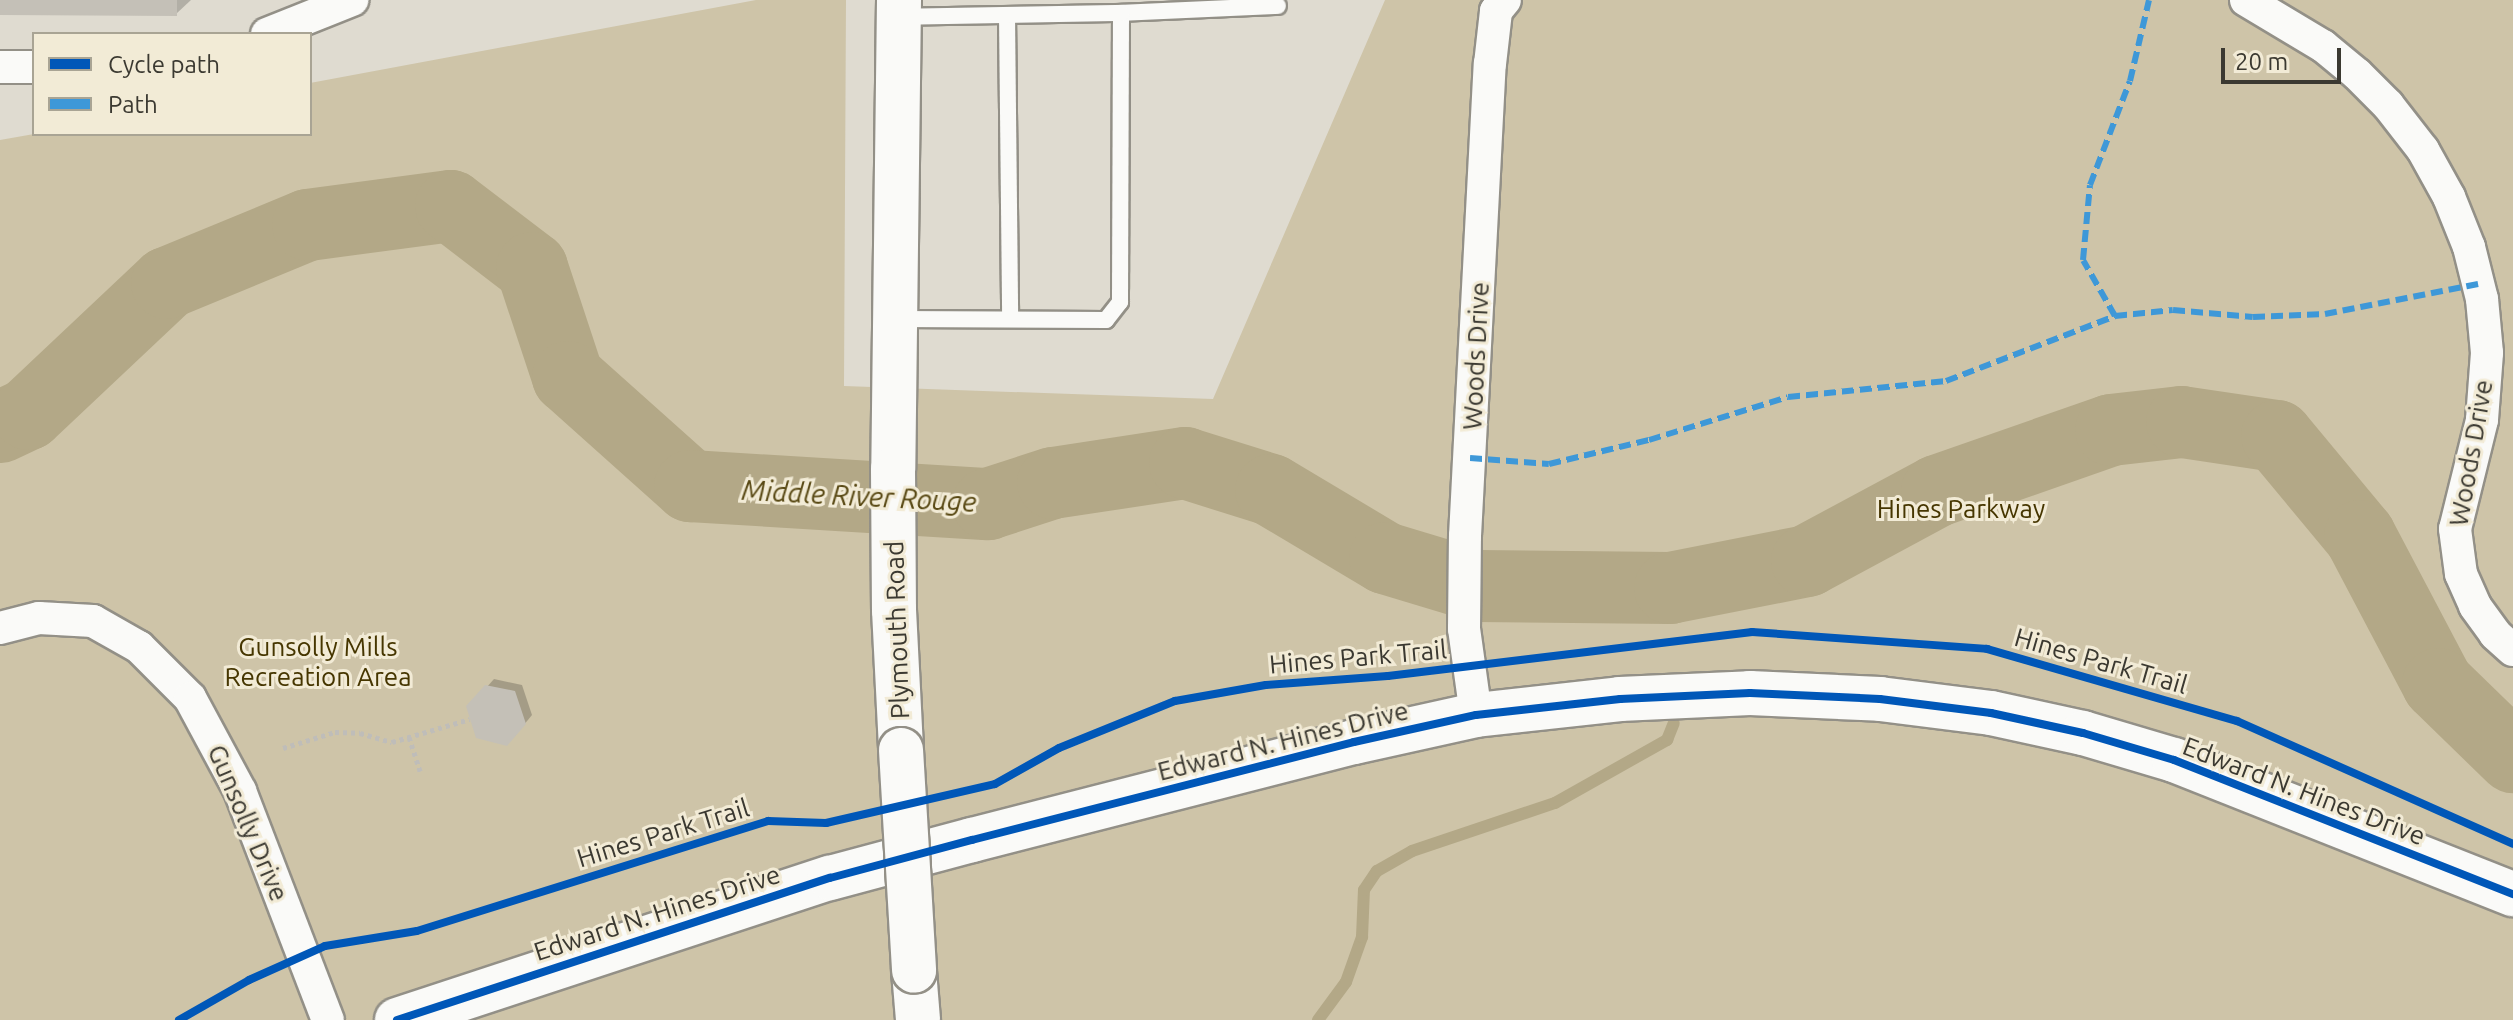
<!DOCTYPE html>
<html>
<head>
<meta charset="utf-8">
<style>
	body { margin:0 }
	#map { position:relative; width:2513px; height:1020px; overflow:hidden; background:#dfdbd0; font-family:Ubuntu,sans-serif }
	div>[style] { position:absolute }
	[style*='--x'] { left:calc(var(--x)*1px); top:calc(var(--y)*1px); width:calc(var(--w)*1px); rotate:calc(var(--a)*1deg) }
	.green>* { inset:0; background:#cec4a8 }
	.shadow>* { inset:0; background:#0003 }
	.stream>* { height:12px; margin:-6px; padding:0 6px; transform-origin:6px; border-radius:6px; background:#b3a887 }
	.river>* { height:72px; margin:-36px; padding:0 36px; transform-origin:36px; border-radius:36px; background:#b3a887 }
	.building>* { inset:0; background:#c4c0b7 }
	.path>* { height:5px; margin-top:-2.5px; transform-origin:0; background:repeating-linear-gradient(90deg,#bfbdb9 0 4px,transparent 0 8px) }
	.roads { filter:drop-shadow(2px 0 #939087) drop-shadow(-2px 0 #939087) drop-shadow(0 2px #939087) drop-shadow(0 -2px #939087) }
	.lane>* { height:16px; margin:-8px; padding:0 8px; transform-origin:8px; border-radius:8px; background:#fafaf8 }
	.street>* { height:32px; margin:-16px; padding:0 16px; transform-origin:16px; border-radius:16px; background:#fafaf8 }
	.secondary>* { height:44px; margin:-22px; padding:0 22px; transform-origin:22px; border-radius:22px; background:#fafaf8 }
	.bridges { filter:drop-shadow(2px 0 #939087) drop-shadow(-2px 0 #939087) drop-shadow(0 2px #939087) drop-shadow(0 -2px #939087) }
	.secondary-bridge>* { height:44px; margin:-22px; padding:0 22px; transform-origin:22px; border-radius:22px; background:#fafaf8 }
	.quiet>* { height:6px; margin-top:-3px; transform-origin:0; background:repeating-linear-gradient(90deg,#3e98d8 0 12px,transparent 0 18px) }
	.cycleway>* { height:8px; margin:-4px; padding:0 4px; transform-origin:4px; border-radius:4px; background:#0057b8 }
	span { translate:-50% -50%; white-space:nowrap; text-align:center; line-height:1.15; -webkit-text-stroke:6px #f2ebd6; paint-order:stroke }
	.street-label { font-size:26px; color:#3b3931 }
	.park-label { font-size:26px; color:#463600 }
	.water-label { font-size:28px; color:#584813; font-style:italic }
	.legend { position:absolute; left:32px; top:32px; width:280px; height:104px; box-sizing:border-box; background:#f2ebd6; border:2px solid #a9a494; margin:0; padding:10px 14px; list-style:none; font-size:24px; color:#3b3931 }
	.legend li { display:flex; align-items:center; gap:16px; height:40px }
	.legend b { width:40px; border:2px solid #a9a494 }
	.scale { position:absolute; left:2221px; top:48px; width:120px; height:36px; box-sizing:border-box; border:4px solid #3b3931; border-top:0; padding-left:10px; font-size:24px; line-height:28px; white-space:nowrap; color:#3b3931; -webkit-text-stroke:6px #f2ebd6; paint-order:stroke }
</style>
</head>
<body>
<div id="map">
	<div class="green">
		<div style="clip-path:polygon(756px 0,846px 0,844px 386px,1213px 399px,1385px 0,2513px 0,2513px 1020px,0 1020px,0 140px,34px 134px,310px 134px,310px 83px)"></div>
	</div>
	<div class="shadow">
		<div style="clip-path:polygon(0 0,191px 0,176px 14px,0 13px)"></div>
		<div style="clip-path:polygon(494px 679px,522px 685px,532px 715px,514px 737px,469px 707px)"></div>
	</div>
	<div class="stream">
		<div style="--x:1318;--y:1020;--w:47;--a:-53.6"></div>
		<div style="--x:1346;--y:982;--w:48;--a:-70.4"></div>
		<div style="--x:1362;--y:937;--w:47;--a:-87.6"></div>
		<div style="--x:1364;--y:890;--w:23;--a:-56"></div>
		<div style="--x:1377;--y:871;--w:40;--a:-29.7"></div>
		<div style="--x:1412;--y:851;--w:151;--a:-18.6"></div>
		<div style="--x:1555;--y:803;--w:129;--a:-29.4"></div>
		<div style="--x:1667;--y:740;--w:18;--a:-68"></div>
	</div>
	<div class="river">
		<div style="--x:0;--y:427;--w:31;--a:-25"></div>
		<div style="--x:28;--y:414;--w:191;--a:-43.3"></div>
		<div style="--x:167;--y:283;--w:152;--a:-22.4"></div>
		<div style="--x:308;--y:225;--w:144;--a:-7.6"></div>
		<div style="--x:451;--y:206;--w:102;--a:37.4"></div>
		<div style="--x:532;--y:268;--w:115;--a:71.7"></div>
		<div style="--x:568;--y:377;--w:164;--a:41.8"></div>
		<div style="--x:690;--y:486;--w:299;--a:3.5"></div>
		<div style="--x:988;--y:504;--w:68;--a:-17.9"></div>
		<div style="--x:1053;--y:483;--w:134;--a:-8.6"></div>
		<div style="--x:1185;--y:463;--w:90;--a:17.4"></div>
		<div style="--x:1271;--y:490;--w:133;--a:30.8"></div>
		<div style="--x:1385;--y:558;--w:97;--a:16.8"></div>
		<div style="--x:1478;--y:586;--w:192;--a:0.6"></div>
		<div style="--x:1670;--y:588;--w:140;--a:-11.1"></div>
		<div style="--x:1807;--y:561;--w:148;--a:-28.3"></div>
		<div style="--x:1937;--y:491;--w:184;--a:-19.3"></div>
		<div style="--x:2111;--y:430;--w:71;--a:-6.4"></div>
		<div style="--x:2182;--y:422;--w:96;--a:8.4"></div>
		<div style="--x:2277;--y:436;--w:130;--a:50.3"></div>
		<div style="--x:2360;--y:536;--w:167;--a:62.2"></div>
		<div style="--x:2438;--y:684;--w:105;--a:44.2"></div>
	</div>
	<div class="building">
		<div style="clip-path:polygon(0 0,177px 0,177px 16px,0 15px)"></div>
		<div style="clip-path:polygon(485px 685px,515px 691px,526px 724px,507px 746px,476px 738px,466px 706px)"></div>
	</div>
	<div class="path">
		<div style="--x:409;--y:737;--w:36;--a:72"></div>
		<div style="--x:283;--y:748;--w:54;--a:-17.1"></div>
		<div style="--x:335;--y:732;--w:25;--a:2"></div>
		<div style="--x:360;--y:733;--w:33;--a:16"></div>
		<div style="--x:392;--y:742;--w:81;--a:-16.4"></div>
	</div>
	<div class="roads">
		<div class="lane">
			<div style="--x:1121;--y:13;--w:157;--a:-2.6"></div>
			<div style="--x:1007;--y:15;--w:304;--a:89.4"></div>
			<div style="--x:896;--y:319;--w:210;--a:0.3"></div>
			<div style="--x:1106;--y:320;--w:23;--a:-52"></div>
			<div style="--x:1120;--y:302;--w:289;--a:-89.8"></div>
			<div style="--x:1121;--y:13;--w:222;--a:179"></div>
		</div>
		<div class="street">
			<div style="--x:2246;--y:0;--w:90;--a:30.9"></div>
			<div style="--x:2323;--y:46;--w:44;--a:39.5"></div>
			<div style="--x:2357;--y:74;--w:44;--a:45"></div>
			<div style="--x:2388;--y:105;--w:57;--a:52.1"></div>
			<div style="--x:2423;--y:150;--w:54;--a:61"></div>
			<div style="--x:2449;--y:197;--w:54;--a:68.2"></div>
			<div style="--x:2469;--y:247;--w:54;--a:76"></div>
			<div style="--x:2482;--y:299;--w:54;--a:84.7"></div>
			<div style="--x:2487;--y:353;--w:67;--a:94.3"></div>
			<div style="--x:2482;--y:420;--w:112;--a:103.9"></div>
			<div style="--x:2455;--y:529;--w:45;--a:82.4"></div>
			<div style="--x:2461;--y:574;--w:35;--a:66"></div>
			<div style="--x:2475;--y:606;--w:34;--a:54"></div>
			<div style="--x:2495;--y:634;--w:24;--a:42"></div>
			<div style="--x:267;--y:34;--w:92;--a:-21.8"></div>
			<div style="--x:0;--y:67;--w:34;--a:0"></div>
			<div style="--x:0;--y:628;--w:40;--a:-14.4"></div>
			<div style="--x:39;--y:618;--w:54;--a:3.2"></div>
			<div style="--x:93;--y:621;--w:53;--a:29.5"></div>
			<div style="--x:139;--y:647;--w:72;--a:45"></div>
			<div style="--x:190;--y:698;--w:106;--a:61.7"></div>
			<div style="--x:240;--y:791;--w:245;--a:69"></div>
			<div style="--x:1476;--y:715;--w:87;--a:-97.9"></div>
			<div style="--x:1464;--y:629;--w:93;--a:-89.4"></div>
			<div style="--x:1465;--y:536;--w:473;--a:-87"></div>
			<div style="--x:1490;--y:64;--w:53;--a:-83.5"></div>
			<div style="--x:1496;--y:11;--w:14;--a:-51"></div>
		</div>
		<div class="secondary">
			<div style="--x:899;--y:0;--w:469;--a:90.7"></div>
			<div style="--x:893;--y:469;--w:141;--a:89.6"></div>
			<div style="--x:894;--y:610;--w:140;--a:87.1"></div>
			<div style="--x:914;--y:971;--w:49;--a:85.3"></div>
			<div style="--x:397;--y:1020;--w:456;--a:-18.2"></div>
			<div style="--x:830;--y:878;--w:147;--a:-15"></div>
			<div style="--x:972;--y:840;--w:394;--a:-14.4"></div>
			<div style="--x:1354;--y:742;--w:125;--a:-12.5"></div>
			<div style="--x:1476;--y:715;--w:145;--a:-6.3"></div>
			<div style="--x:1620;--y:699;--w:130;--a:-2.6"></div>
			<div style="--x:1750;--y:693;--w:130;--a:2.6"></div>
			<div style="--x:1880;--y:699;--w:112;--a:7.2"></div>
			<div style="--x:1991;--y:713;--w:94;--a:12.3"></div>
			<div style="--x:2083;--y:733;--w:95;--a:16.5"></div>
			<div style="--x:2174;--y:760;--w:365;--a:21.6"></div>
		</div>
	</div>
	<div class="bridges">
		<div class="secondary-bridge">
			<div style="--x:901;--y:750;--w:221;--a:86.6"></div>
		</div>
	</div>
	<div class="quiet">
		<div style="--x:2115;--y:316;--w:64;--a:-119.7"></div>
		<div style="--x:2083;--y:260;--w:75;--a:-84.7"></div>
		<div style="--x:2090;--y:185;--w:111;--a:-69"></div>
		<div style="--x:2130;--y:81;--w:83;--a:-76.8"></div>
		<div style="--x:1470;--y:458;--w:79;--a:4.3"></div>
		<div style="--x:1549;--y:464;--w:103;--a:-13.5"></div>
		<div style="--x:1649;--y:440;--w:145;--a:-17.2"></div>
		<div style="--x:1788;--y:397;--w:159;--a:-5.8"></div>
		<div style="--x:1946;--y:381;--w:181;--a:-21"></div>
		<div style="--x:2115;--y:316;--w:58;--a:-5.9"></div>
		<div style="--x:2173;--y:310;--w:80;--a:5"></div>
		<div style="--x:2253;--y:317;--w:72;--a:-2.4"></div>
		<div style="--x:2325;--y:314;--w:156;--a:-11.1"></div>
	</div>
	<div class="cycleway">
		<div style="--x:179;--y:1020;--w:81;--a:-29.7"></div>
		<div style="--x:249;--y:980;--w:83;--a:-24.1"></div>
		<div style="--x:325;--y:946;--w:93;--a:-9.3"></div>
		<div style="--x:417;--y:931;--w:368;--a:-17.4"></div>
		<div style="--x:768;--y:821;--w:58;--a:2"></div>
		<div style="--x:826;--y:823;--w:173;--a:-13"></div>
		<div style="--x:995;--y:784;--w:73;--a:-29.4"></div>
		<div style="--x:1059;--y:748;--w:125;--a:-22.1"></div>
		<div style="--x:1175;--y:701;--w:92;--a:-10"></div>
		<div style="--x:1266;--y:685;--w:122;--a:-4.2"></div>
		<div style="--x:1388;--y:676;--w:367;--a:-6.9"></div>
		<div style="--x:1752;--y:632;--w:236;--a:4.1"></div>
		<div style="--x:1987;--y:649;--w:260;--a:16.1"></div>
		<div style="--x:2237;--y:721;--w:302;--a:24"></div>
		<div style="--x:397;--y:1020;--w:456;--a:-18.2"></div>
		<div style="--x:830;--y:878;--w:147;--a:-15"></div>
		<div style="--x:972;--y:840;--w:394;--a:-14.4"></div>
		<div style="--x:1354;--y:742;--w:125;--a:-12.5"></div>
		<div style="--x:1476;--y:715;--w:145;--a:-6.3"></div>
		<div style="--x:1620;--y:699;--w:130;--a:-2.6"></div>
		<div style="--x:1750;--y:693;--w:130;--a:2.6"></div>
		<div style="--x:1880;--y:699;--w:112;--a:7.2"></div>
		<div style="--x:1991;--y:713;--w:94;--a:12.3"></div>
		<div style="--x:2083;--y:733;--w:95;--a:16.5"></div>
		<div style="--x:2174;--y:760;--w:365;--a:21.6"></div>
	</div>
	<div class="street-label">
		<span style="left:1476px;top:356px;rotate:-87deg">Woods Drive</span>
		<span style="left:2471px;top:453px;rotate:-80deg">Woods Drive</span>
		<span style="left:897px;top:630px;rotate:-92deg">Plymouth Road</span>
		<span style="left:1358px;top:657px;rotate:-5deg">Hines Park Trail</span>
		<span style="left:2101px;top:661px;rotate:16deg">Hines Park Trail</span>
		<span style="left:1283px;top:741px;rotate:-14deg">Edward N. Hines Drive</span>
		<span style="left:2304px;top:791px;rotate:21deg">Edward N. Hines Drive</span>
		<span style="left:248px;top:823px;rotate:67deg">Gunsolly Drive</span>
		<span style="left:663px;top:833px;rotate:-17deg">Hines Park Trail</span>
		<span style="left:657px;top:913px;rotate:-18deg">Edward N. Hines Drive</span>
	</div>
	<div class="park-label">
		<span style="left:1961px;top:509px">Hines Parkway</span>
		<span style="left:318px;top:662px">Gunsolly Mills<br>Recreation Area</span>
	</div>
	<div class="water-label">
		<span style="left:859px;top:496px;rotate:3deg">Middle River Rouge</span>
	</div>
	<ul class="legend">
	<li><b style="height:10px;background:#0057b8"></b>Cycle path</li>
	<li><b style="height:10px;background:#3e98d8"></b>Path</li>
	</ul>
	<div class="scale">20 m</div>
</div>
</body>
</html>
